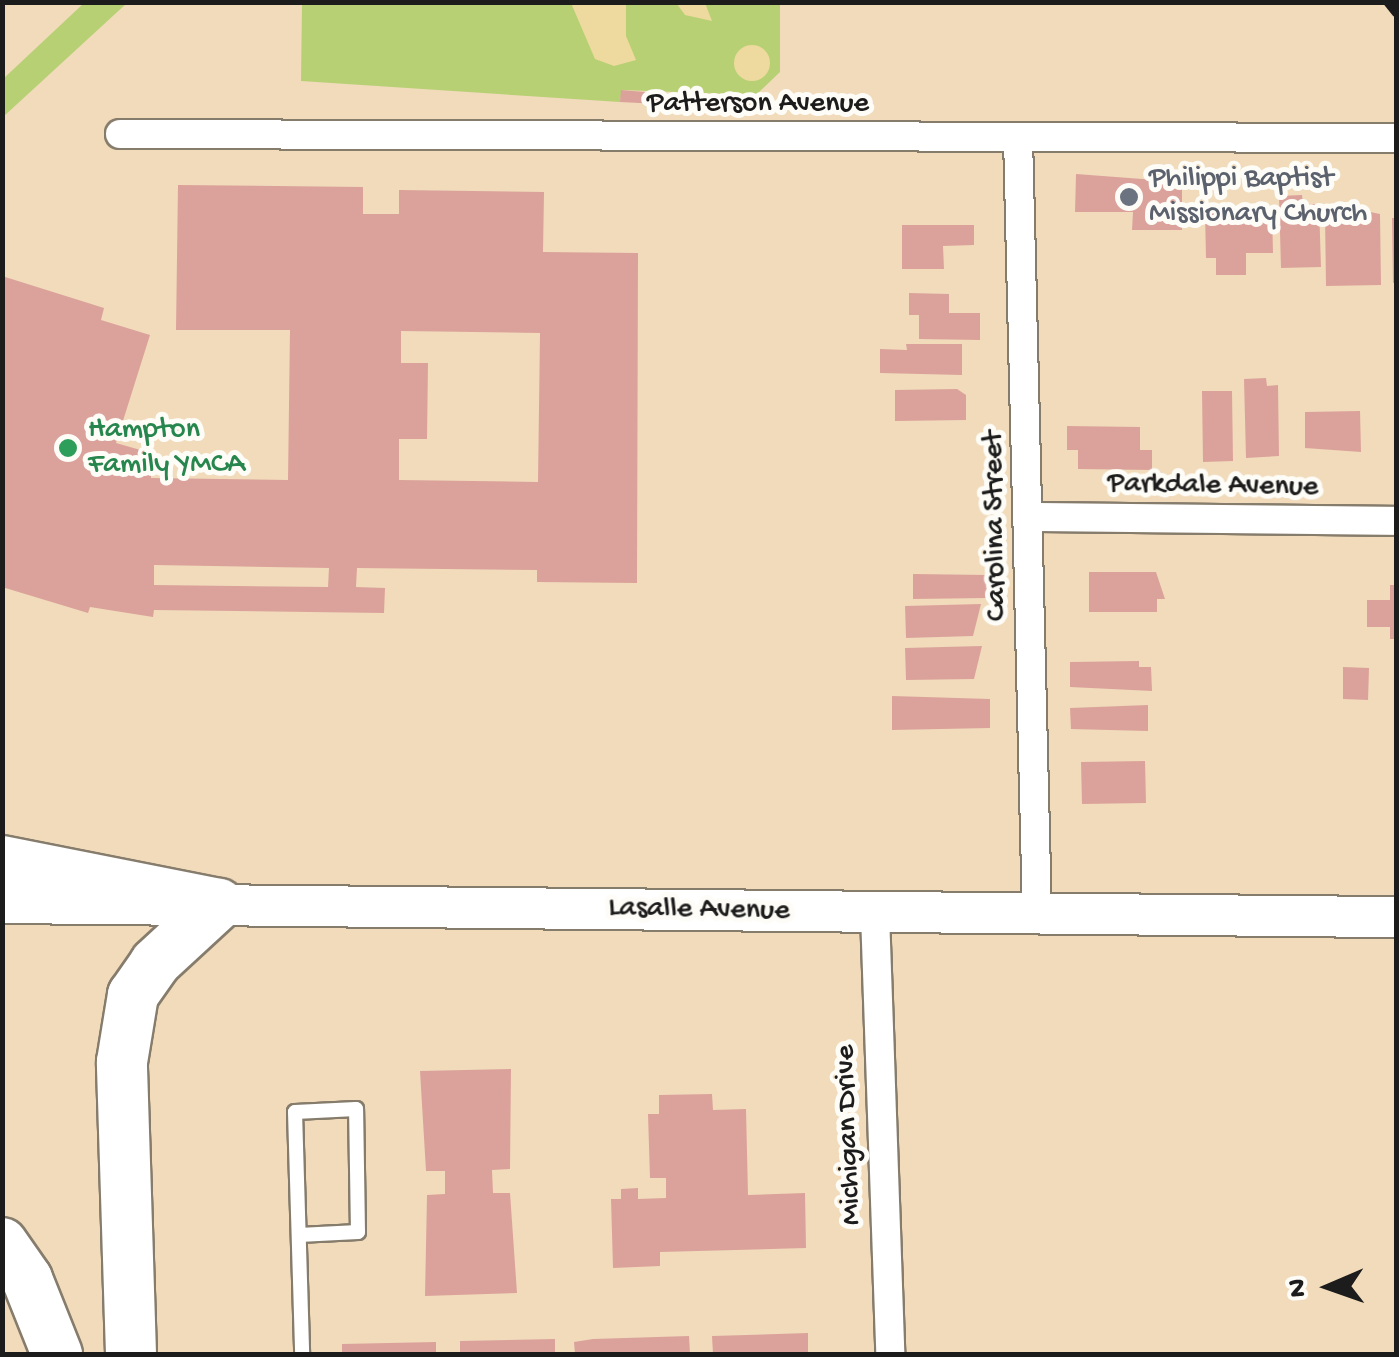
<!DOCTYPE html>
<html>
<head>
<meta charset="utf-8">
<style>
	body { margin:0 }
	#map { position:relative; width:1399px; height:1357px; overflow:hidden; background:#f1dbbb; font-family:"Gochi Hand",sans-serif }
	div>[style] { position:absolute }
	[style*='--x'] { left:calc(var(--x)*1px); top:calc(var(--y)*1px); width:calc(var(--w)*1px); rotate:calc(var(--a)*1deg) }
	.green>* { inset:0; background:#b7d074 }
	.sand>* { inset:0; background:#eeda9e }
	.round { border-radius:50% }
	.building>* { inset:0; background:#dba29b }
	.roads { filter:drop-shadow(2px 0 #867c6c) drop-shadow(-2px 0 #867c6c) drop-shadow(0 2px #867c6c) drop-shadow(0 -2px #867c6c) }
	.service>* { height:14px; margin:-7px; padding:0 7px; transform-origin:7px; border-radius:7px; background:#fff }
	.minor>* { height:28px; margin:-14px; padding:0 14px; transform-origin:14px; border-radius:14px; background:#fff }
	.secondary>* { height:40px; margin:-20px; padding:0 20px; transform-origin:20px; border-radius:20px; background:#fff }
	.motorway>* { height:50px; margin:-25px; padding:0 25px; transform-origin:25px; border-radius:25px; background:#fff }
	.rail>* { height:8px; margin:-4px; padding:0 4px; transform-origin:4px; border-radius:4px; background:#1c1c1c }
	.dots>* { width:28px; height:28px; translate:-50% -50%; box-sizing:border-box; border:5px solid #fdfcf7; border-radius:50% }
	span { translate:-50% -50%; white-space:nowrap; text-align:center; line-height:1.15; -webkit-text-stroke:10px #fdfcf7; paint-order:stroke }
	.street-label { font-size:30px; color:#1c1c1c }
	.worship-label { font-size:30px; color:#5b616d }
	.left { translate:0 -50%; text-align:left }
	.leisure-label { font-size:30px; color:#27864d }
	.frame { position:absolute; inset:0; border:5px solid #1c1c1c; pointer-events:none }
	.north { position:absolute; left:1279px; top:1237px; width:100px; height:100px; -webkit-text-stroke:8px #fdfcf7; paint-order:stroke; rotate:268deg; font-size:28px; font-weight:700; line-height:40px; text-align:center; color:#1c1c1c }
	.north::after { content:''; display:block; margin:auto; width:35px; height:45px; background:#1c1c1c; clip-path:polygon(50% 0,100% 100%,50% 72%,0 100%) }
</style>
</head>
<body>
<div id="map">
	<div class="green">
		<div style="clip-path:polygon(84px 3px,127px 3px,3px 117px,3px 79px)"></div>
		<div style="clip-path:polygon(302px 3px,780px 3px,780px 72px,756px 95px,622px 90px,620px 102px,301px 81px)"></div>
	</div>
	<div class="sand">
		<div style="clip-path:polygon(571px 3px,626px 3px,626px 36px,636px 60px,614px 66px,595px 59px)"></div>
		<div style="clip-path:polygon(705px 3px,712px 21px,685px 15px,677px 4px)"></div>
		<div class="round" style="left:734px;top:45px;width:36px;height:36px"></div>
	</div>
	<div class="building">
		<div style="clip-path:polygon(621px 90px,658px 93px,658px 104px,620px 102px)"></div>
		<div style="clip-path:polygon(1076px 174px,1182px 182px,1182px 230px,1132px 230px,1133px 212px,1075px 212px)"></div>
		<div style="clip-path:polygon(evenodd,178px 185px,363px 187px,363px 214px,399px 214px,399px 190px,544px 192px,543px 252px,638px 253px,637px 583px,537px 582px,537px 570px,357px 568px,356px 587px,385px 588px,384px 613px,154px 610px,153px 617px,90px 607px,88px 613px,2px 587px,2px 276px,104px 308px,101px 320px,150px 335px,116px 443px,151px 453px,151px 478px,288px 480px,290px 330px,176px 330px,178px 185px,401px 331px,540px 333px,538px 482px,399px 480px,399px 439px,427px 439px,428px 363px,401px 363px,401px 331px,178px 185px,154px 565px,329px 568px,328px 587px,154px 585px,154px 565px)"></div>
		<div style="clip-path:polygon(1302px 195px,1303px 204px,1319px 204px,1321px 267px,1281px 268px,1279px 196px)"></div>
		<div style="clip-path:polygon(1345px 207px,1380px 214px,1381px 285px,1326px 286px,1325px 215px,1345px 215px)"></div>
		<div style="clip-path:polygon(1272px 210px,1273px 253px,1246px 253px,1246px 275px,1216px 275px,1216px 258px,1206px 258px,1205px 212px)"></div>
		<div style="clip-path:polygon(1392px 218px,1396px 218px,1396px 283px,1393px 283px)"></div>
		<div style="clip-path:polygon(902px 225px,974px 225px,974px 245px,943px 246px,944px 269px,902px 269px)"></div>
		<div style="clip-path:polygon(909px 293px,949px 294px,949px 313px,980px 313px,980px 340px,919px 339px,919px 315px,909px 315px)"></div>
		<div style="clip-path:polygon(906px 344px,962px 344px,962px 375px,880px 373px,880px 349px,907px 350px)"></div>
		<div style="clip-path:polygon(1266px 378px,1267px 386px,1278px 385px,1279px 456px,1246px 458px,1244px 379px)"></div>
		<div style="clip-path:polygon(957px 389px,966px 395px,966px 420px,895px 421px,895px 390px)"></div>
		<div style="clip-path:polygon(1202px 391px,1232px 391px,1233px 461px,1203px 462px)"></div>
		<div style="clip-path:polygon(1360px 411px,1361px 452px,1305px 448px,1305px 412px)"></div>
		<div style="clip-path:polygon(1067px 426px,1140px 427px,1140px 450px,1152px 450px,1152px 470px,1078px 469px,1078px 450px,1067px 450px)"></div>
		<div style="clip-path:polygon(1089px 572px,1156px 572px,1165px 599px,1157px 599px,1157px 612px,1089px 612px)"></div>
		<div style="clip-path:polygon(913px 574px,987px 575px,987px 598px,913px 599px)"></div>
		<div style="clip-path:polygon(1390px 585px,1396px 585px,1396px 639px,1390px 639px,1390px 627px,1367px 627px,1367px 600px,1390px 600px)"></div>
		<div style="clip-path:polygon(981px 604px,973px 636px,906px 638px,905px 606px)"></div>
		<div style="clip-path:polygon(982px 646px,974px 679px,906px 680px,905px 648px)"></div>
		<div style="clip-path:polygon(1139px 661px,1139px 667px,1151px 667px,1152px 691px,1070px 687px,1070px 662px)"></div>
		<div style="clip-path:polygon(1343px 667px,1369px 668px,1368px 700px,1343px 699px)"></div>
		<div style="clip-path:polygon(892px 696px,990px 699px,990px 728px,892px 730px)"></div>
		<div style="clip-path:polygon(1148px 705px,1148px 731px,1071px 729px,1070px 708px)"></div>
		<div style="clip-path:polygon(1145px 761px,1146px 803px,1082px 804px,1081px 762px)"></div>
		<div style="clip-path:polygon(511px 1069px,510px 1169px,492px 1170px,493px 1193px,510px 1193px,517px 1293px,425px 1296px,427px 1195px,445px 1194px,445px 1171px,426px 1171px,420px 1071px)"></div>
		<div style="clip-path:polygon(712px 1094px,713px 1110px,746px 1109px,748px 1195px,805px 1193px,806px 1248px,660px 1252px,660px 1266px,613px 1268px,611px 1199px,621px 1199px,621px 1189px,638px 1188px,638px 1199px,666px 1198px,666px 1178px,650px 1178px,648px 1114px,659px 1114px,659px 1095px)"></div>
		<div style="clip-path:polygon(808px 1333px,808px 1354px,713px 1354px,712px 1336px)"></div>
		<div style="clip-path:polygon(689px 1336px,690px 1354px,575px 1354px,574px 1342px,593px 1339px)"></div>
		<div style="clip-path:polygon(555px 1339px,555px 1354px,460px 1354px,460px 1341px)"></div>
		<div style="clip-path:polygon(436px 1342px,436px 1354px,342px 1354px,342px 1344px)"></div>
	</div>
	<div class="roads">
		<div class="service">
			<div style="--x:299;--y:1235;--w:59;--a:-2.9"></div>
			<div style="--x:358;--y:1232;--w:123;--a:-90.9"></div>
			<div style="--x:356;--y:1109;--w:61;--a:177.2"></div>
			<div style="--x:295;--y:1112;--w:242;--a:88.3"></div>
		</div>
		<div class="minor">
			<div style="--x:120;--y:134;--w:1276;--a:0.18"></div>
			<div style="--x:1018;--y:137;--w:777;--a:88.6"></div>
			<div style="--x:1030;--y:517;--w:366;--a:0.6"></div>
			<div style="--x:875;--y:914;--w:440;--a:88"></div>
		</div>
		<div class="secondary">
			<div style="--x:2;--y:903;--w:1394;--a:0.58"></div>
		</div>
		<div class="motorway">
			<div style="--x:2;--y:861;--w:221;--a:11.2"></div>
			<div style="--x:2;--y:1243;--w:44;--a:55.2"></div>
			<div style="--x:27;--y:1279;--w:81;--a:68.2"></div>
			<div style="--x:131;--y:1354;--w:292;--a:-91.8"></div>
			<div style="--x:122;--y:1062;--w:68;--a:-80.7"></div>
			<div style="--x:133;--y:995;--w:39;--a:-55"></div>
			<div style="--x:155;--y:963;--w:87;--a:-42.7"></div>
		</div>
	</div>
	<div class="rail">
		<div style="--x:1387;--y:2;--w:14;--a:51"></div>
	</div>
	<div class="dots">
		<div style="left:1129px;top:197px;background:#6b7280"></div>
		<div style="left:68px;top:448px;background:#2e9e5b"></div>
	</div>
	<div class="street-label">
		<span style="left:758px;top:105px">Patterson Avenue</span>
		<span style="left:1213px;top:487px;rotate:1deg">Parkdale Avenue</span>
		<span style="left:997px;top:526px;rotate:-91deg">Carolina Street</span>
		<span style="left:699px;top:911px;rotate:1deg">Lasalle Avenue</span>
		<span style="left:850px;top:1135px;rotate:-92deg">Michigan Drive</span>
	</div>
	<div class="worship-label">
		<span class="left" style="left:1149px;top:197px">Philippi Baptist<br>Missionary Church</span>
	</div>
	<div class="leisure-label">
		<span class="left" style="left:88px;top:448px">Hampton<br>Family YMCA</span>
	</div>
	<div class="frame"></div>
	<div class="north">N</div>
</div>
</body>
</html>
